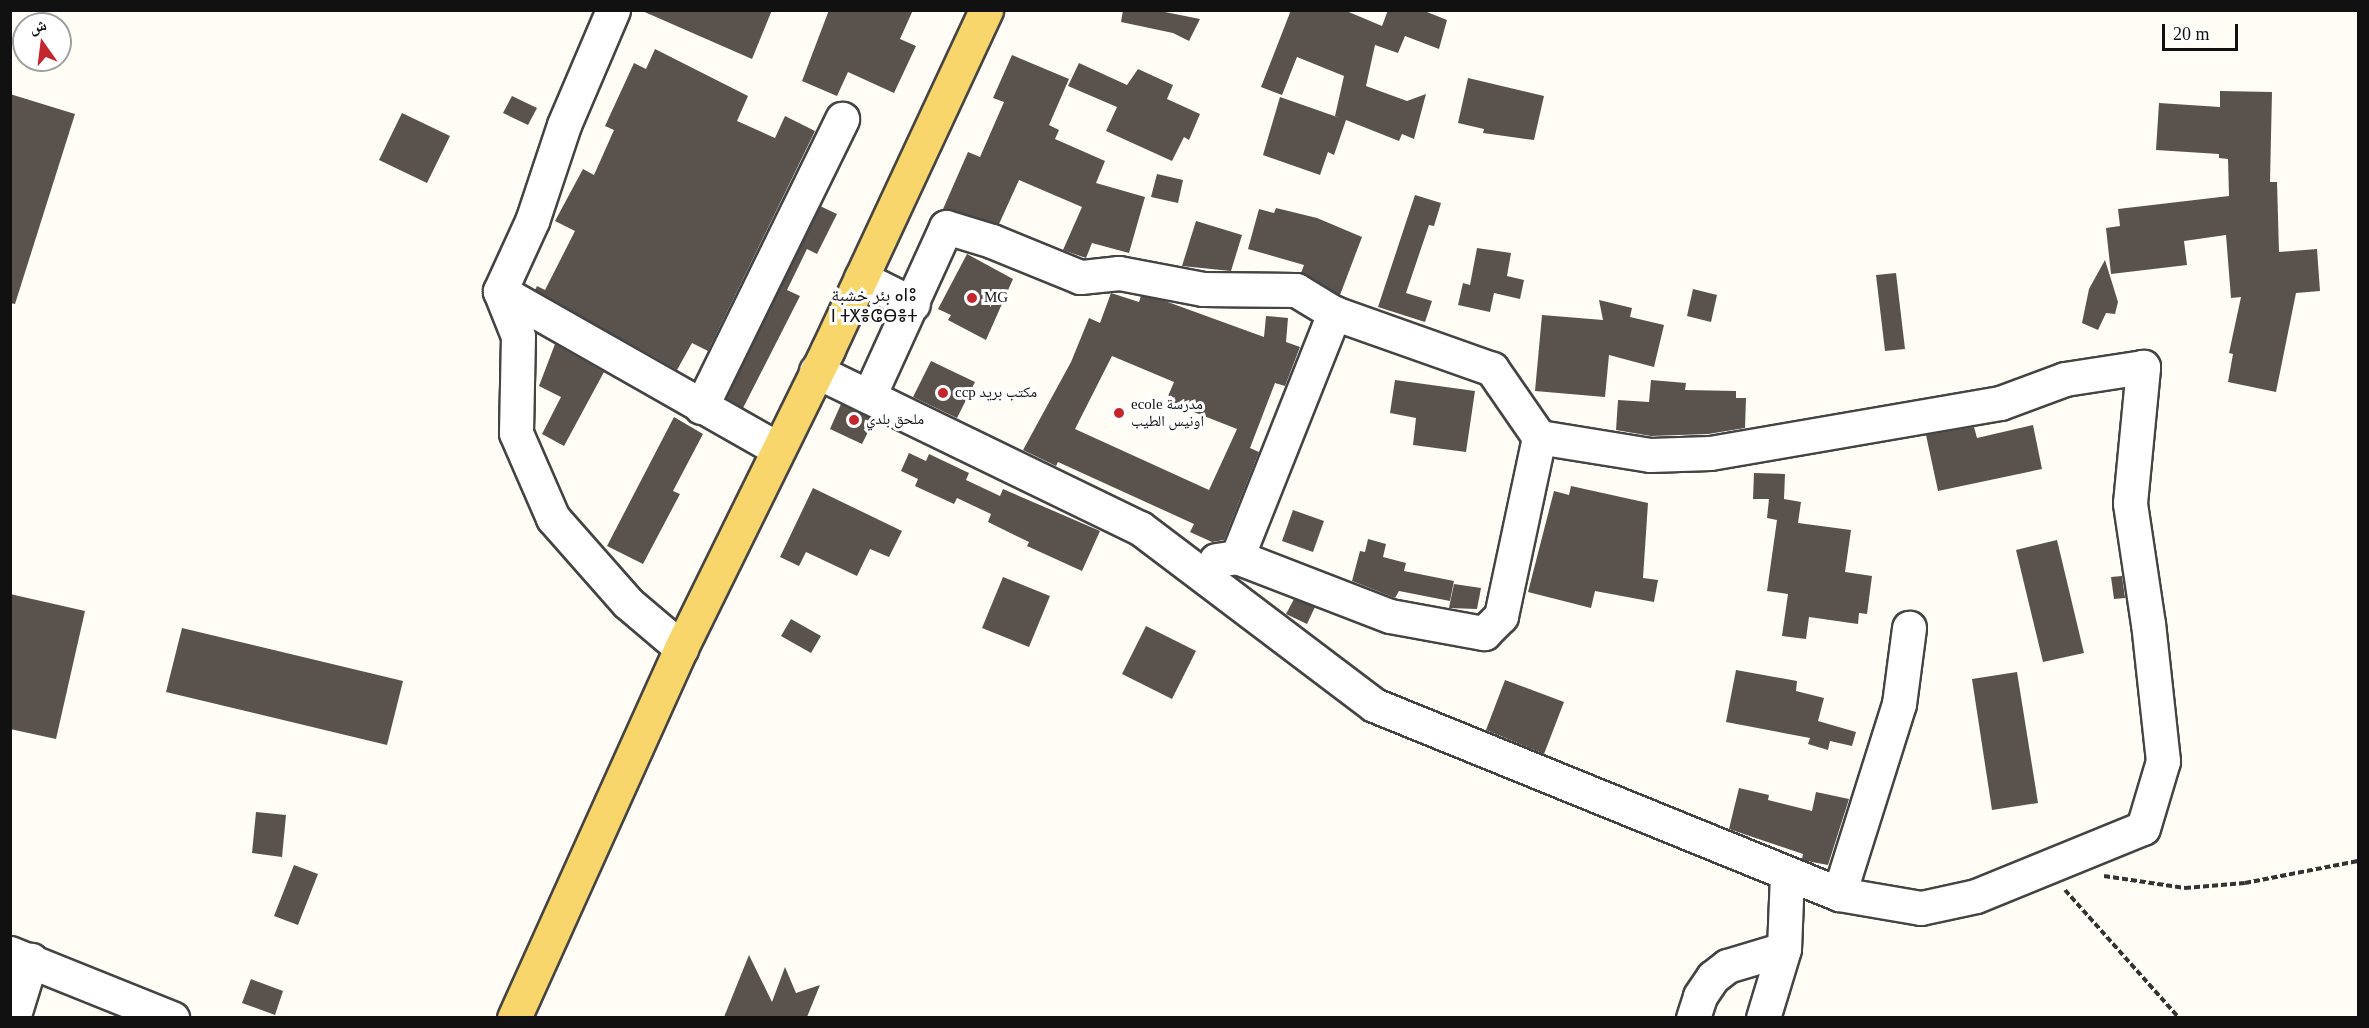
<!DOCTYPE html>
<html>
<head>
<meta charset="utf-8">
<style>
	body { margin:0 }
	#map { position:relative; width:2369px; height:1028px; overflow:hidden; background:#fffdf5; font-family:"Times New Roman","Noto Naskh Arabic","Noto Sans Tifinagh",serif }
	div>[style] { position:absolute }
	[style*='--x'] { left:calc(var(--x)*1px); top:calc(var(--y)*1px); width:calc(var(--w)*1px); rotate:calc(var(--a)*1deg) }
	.building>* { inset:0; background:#5a524d }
	.path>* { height:4px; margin-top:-2px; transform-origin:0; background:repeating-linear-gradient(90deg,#333 0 6px,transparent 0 9px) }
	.roads { filter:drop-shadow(2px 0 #444) drop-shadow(-2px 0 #444) drop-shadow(0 2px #444) drop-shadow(0 -2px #444) }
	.minor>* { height:33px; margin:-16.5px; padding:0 16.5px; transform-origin:16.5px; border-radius:16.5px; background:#fff }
	.major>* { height:33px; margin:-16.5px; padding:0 16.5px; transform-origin:16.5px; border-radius:16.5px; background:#f9d66b }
	.dots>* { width:16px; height:16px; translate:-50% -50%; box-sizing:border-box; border:3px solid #fff; border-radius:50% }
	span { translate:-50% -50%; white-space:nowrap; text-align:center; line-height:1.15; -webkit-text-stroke:6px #fff; paint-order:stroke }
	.poi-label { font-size:15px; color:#111 }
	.left { translate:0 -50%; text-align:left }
	.quarter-label { font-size:18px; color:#111 }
	.frame { position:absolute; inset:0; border:12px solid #111; pointer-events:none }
	.north { position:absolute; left:12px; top:12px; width:60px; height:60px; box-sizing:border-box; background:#fff; border:2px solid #a0a0a0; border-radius:50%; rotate:346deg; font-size:16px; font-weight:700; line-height:24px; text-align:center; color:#111 }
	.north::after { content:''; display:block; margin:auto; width:21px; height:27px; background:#c4262e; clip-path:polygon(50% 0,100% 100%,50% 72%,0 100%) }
	.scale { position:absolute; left:2162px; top:24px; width:76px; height:27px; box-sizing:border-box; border:3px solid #111; border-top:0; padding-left:8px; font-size:18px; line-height:21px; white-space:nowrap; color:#111; -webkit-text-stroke:4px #fff; paint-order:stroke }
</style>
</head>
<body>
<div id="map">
	<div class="building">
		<div style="clip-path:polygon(640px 10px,772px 10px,752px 59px)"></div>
		<div style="clip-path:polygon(829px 10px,913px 10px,900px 39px,916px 46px,894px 93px,848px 72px,837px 96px,802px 81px)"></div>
		<div style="clip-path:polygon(1123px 10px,1155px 10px,1200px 19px,1189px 41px,1173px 33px,1121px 22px)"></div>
		<div style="clip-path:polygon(1291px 10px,1344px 10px,1382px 26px,1388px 10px,1422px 10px,1447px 20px,1439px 49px,1405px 36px,1398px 53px,1375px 45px,1366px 86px,1407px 101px,1426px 94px,1414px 139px,1402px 134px,1399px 141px,1346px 120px,1334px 155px,1328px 152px,1320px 175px,1263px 155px,1280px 97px,1340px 118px,1335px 116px,1344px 76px,1297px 57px,1282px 95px,1261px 87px)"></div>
		<div style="clip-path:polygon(655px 49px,748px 96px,737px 121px,775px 138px,785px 116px,815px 131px,708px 351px,692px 343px,677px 370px,535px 290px,537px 286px,545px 290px,575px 231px,555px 221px,583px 169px,594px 175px,614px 130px,605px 126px,634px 63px,646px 69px)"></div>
		<div style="clip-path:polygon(1012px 55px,1069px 79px,1049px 125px,1059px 130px,1055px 139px,1105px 161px,1096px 183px,1145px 197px,1129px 253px,1092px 243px,1086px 258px,1063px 250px,1082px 207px,1019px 180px,999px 224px,943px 209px,968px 152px,980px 157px,1004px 102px,993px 98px)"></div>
		<div style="clip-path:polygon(1079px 63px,1127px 85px,1138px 69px,1173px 85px,1167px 99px,1200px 114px,1189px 140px,1184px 137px,1172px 161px,1106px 131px,1117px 107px,1068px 86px)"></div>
		<div style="clip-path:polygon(1468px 78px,1544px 96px,1534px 140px,1483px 133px,1484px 129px,1458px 123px)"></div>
		<div style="clip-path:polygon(2220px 91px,2272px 92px,2270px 182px,2277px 182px,2279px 252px,2317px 249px,2320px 291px,2296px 293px,2276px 392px,2228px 382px,2233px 354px,2229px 353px,2241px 297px,2231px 298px,2226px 235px,2184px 241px,2187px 265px,2111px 274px,2106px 228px,2120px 226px,2118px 209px,2229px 196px,2228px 159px,2219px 158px,2219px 154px,2156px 150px,2159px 103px,2220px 107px)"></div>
		<div style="clip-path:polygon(10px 94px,75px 114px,15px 304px,10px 303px)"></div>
		<div style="clip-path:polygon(512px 96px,537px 108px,528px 125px,503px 113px)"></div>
		<div style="clip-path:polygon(402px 113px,450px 136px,427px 183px,379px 160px)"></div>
		<div style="clip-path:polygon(1157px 174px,1183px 180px,1178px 203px,1151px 197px)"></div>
		<div style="clip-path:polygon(1415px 195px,1441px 203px,1434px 226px,1429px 225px,1406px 293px,1432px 301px,1425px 322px,1378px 307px)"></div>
		<div style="clip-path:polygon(820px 206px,837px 214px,817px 254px,807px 249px,787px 290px,800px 296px,743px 408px,726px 398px)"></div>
		<div style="clip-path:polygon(1276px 208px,1317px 218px,1362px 237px,1340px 295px,1301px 273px,1304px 265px,1248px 249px,1259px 209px,1274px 213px)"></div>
		<div style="clip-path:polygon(1196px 221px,1242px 235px,1231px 271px,1182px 266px)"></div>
		<div style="clip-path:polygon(1477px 248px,1511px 253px,1507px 276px,1524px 280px,1520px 299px,1494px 293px,1490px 312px,1458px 305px,1463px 283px,1470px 285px)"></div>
		<div style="clip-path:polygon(967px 254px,1013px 279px,986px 340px,948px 320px,951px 315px,938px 309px)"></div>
		<div style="clip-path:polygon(2105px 260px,2118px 302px,2115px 314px,2106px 313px,2098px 330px,2082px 323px,2089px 289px)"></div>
		<div style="clip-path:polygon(1896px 273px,1905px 349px,1885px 351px,1876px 275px)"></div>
		<div style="clip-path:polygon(1693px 289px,1717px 295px,1711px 322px,1687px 316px)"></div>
		<div style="clip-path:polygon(evenodd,1111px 293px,1139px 302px,1141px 296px,1165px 301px,1264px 337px,1266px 316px,1288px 318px,1286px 342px,1300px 347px,1285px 386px,1275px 383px,1250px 448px,1259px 452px,1224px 540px,1212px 542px,1190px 532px,1194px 524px,1058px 462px,1056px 466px,1023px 450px,1071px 362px,1089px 318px,1100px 323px,1111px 293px,1112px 356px,1174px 382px,1166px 401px,1237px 429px,1209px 490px,1075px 429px,1112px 356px)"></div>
		<div style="clip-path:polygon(1599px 300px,1632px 308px,1630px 317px,1664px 325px,1654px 367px,1609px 355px,1605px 397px,1535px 391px,1542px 315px,1603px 320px)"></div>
		<div style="clip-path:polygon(555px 344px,604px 372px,564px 446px,542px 434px,561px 397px,539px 386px)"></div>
		<div style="clip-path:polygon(931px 361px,975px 382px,957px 418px,913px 397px)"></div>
		<div style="clip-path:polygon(1395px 380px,1475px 391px,1466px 452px,1413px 445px,1416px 418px,1390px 413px)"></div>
		<div style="clip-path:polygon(1651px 380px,1686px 383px,1685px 390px,1736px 391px,1736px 398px,1746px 398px,1745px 428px,1708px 434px,1651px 436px,1616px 430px,1618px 400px,1649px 402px)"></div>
		<div style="clip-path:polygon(841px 404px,874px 420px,862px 444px,830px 429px)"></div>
		<div style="clip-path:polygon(674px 417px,703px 434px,673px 491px,680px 494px,643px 564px,607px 546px)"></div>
		<div style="clip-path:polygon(2033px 425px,2042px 469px,1938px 491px,1926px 435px,1974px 427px,1977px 438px)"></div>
		<div style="clip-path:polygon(909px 453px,926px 461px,929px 454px,969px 473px,966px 480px,1000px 496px,1003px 489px,1100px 531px,1082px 571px,1027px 546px,1029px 542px,988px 522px,991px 514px,957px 498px,954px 504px,915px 486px,918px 479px,901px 471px)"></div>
		<div style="clip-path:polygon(1754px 473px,1785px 474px,1784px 499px,1801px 502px,1798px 523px,1851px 530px,1845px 572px,1872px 576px,1867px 614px,1859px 613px,1858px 624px,1809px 617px,1806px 639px,1782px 636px,1788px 594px,1767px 591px,1777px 520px,1767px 518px,1769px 499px,1753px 499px)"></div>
		<div style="clip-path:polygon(1571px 486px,1648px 503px,1643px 578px,1658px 580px,1654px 602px,1595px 591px,1591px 608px,1528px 592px,1554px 491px,1569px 495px)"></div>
		<div style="clip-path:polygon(813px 488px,902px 531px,889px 557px,870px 549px,857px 576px,806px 552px,799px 566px,780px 557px)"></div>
		<div style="clip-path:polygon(1293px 510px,1324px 521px,1313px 552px,1282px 541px)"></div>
		<div style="clip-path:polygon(1368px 539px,1386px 544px,1383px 557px,1406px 563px,1404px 571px,1454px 581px,1450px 601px,1399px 591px,1395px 598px,1352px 581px,1360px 551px,1365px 552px)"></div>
		<div style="clip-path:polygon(2057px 540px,2084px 653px,2043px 662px,2016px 550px)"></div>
		<div style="clip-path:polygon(2122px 576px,2125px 598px,2114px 599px,2111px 577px)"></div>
		<div style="clip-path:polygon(1003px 577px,1050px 596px,1029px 647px,982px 628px)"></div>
		<div style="clip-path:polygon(1454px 584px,1481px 588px,1477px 609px,1449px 608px)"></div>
		<div style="clip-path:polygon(10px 594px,85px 611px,56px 739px,10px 729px)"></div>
		<div style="clip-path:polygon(1294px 599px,1315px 607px,1307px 624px,1286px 614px)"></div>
		<div style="clip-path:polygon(791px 619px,821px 636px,811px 653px,781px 636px)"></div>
		<div style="clip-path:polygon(1146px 626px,1196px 651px,1172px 699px,1122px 674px)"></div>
		<div style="clip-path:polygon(182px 628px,403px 681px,387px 745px,166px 692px)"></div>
		<div style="clip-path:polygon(1736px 670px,1797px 681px,1796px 691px,1824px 698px,1818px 721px,1856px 732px,1852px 746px,1830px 741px,1828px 750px,1808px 744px,1810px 738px,1726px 722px)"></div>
		<div style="clip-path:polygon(2017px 672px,2038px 803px,1992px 810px,1972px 679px)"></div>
		<div style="clip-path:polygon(1505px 680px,1564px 702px,1544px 754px,1486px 730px)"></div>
		<div style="clip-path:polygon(1739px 788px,1769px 795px,1768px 800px,1812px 811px,1816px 792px,1849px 799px,1828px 865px,1807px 861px,1802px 859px,1803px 854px,1729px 829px)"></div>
		<div style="clip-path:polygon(256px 812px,286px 815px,282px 857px,252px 853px)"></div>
		<div style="clip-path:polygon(294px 865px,318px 874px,298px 925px,274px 916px)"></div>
		<div style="clip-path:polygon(749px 955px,772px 1002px,785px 967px,796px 993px,820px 985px,807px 1017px,724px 1017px)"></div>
		<div style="clip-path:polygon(251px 979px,283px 991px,275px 1015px,242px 1003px)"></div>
	</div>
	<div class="path">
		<div style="--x:2104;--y:876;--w:82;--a:8.4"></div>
		<div style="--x:2185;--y:888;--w:60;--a:-4.8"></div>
		<div style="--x:2245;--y:883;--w:115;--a:-11"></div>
		<div style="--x:2065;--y:890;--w:171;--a:48.3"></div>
	</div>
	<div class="roads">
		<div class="minor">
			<div style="--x:613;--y:10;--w:125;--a:113.1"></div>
			<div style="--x:564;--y:125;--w:101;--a:108.4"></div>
			<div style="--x:532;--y:221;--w:77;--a:114.6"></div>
			<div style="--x:500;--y:291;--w:318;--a:29.6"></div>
			<div style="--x:861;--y:278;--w:58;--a:26.6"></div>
			<div style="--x:500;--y:291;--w:48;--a:68.2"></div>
			<div style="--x:518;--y:336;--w:97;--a:91.2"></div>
			<div style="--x:516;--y:433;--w:93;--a:66.5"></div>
			<div style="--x:553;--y:518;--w:113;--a:48.6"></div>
			<div style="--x:628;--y:603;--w:70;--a:40.3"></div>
			<div style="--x:816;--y:371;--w:360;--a:25.9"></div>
			<div style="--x:1140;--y:528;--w:293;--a:37.1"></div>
			<div style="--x:1374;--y:705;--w:502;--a:22.12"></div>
			<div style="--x:1839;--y:894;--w:83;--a:9.7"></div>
			<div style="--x:1921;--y:908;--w:56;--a:-12.3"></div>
			<div style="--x:1976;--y:896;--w:180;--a:-22.2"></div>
			<div style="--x:2143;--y:828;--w:70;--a:-73.4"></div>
			<div style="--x:2163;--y:761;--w:138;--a:-96.2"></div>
			<div style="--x:2148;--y:624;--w:122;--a:-98.5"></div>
			<div style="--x:2130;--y:503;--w:137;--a:-84.5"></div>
			<div style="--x:2143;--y:367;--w:79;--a:171.3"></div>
			<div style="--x:2065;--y:379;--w:69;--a:159.7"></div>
			<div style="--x:2000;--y:403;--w:294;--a:170.2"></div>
			<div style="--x:1710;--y:453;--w:60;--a:178.1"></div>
			<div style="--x:1650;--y:455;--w:112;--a:-170.8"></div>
			<div style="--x:1539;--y:437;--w:83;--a:-124.7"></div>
			<div style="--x:1492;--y:369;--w:168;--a:-160.5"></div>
			<div style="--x:1334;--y:313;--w:44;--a:-148.8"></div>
			<div style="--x:1296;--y:290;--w:93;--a:-179.4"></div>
			<div style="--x:1203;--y:289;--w:86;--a:-169.2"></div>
			<div style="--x:1119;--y:273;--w:39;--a:174"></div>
			<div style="--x:1080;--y:277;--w:95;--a:-157.8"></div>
			<div style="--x:992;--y:241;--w:48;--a:-163.1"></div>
			<div style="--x:946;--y:227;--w:186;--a:114.5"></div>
			<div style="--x:701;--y:407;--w:321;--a:-63.9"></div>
			<div style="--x:1237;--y:557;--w:164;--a:21.1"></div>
			<div style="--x:1390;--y:616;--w:96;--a:10.3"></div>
			<div style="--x:1484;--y:633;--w:24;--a:-45"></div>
			<div style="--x:1501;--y:616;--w:183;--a:-78"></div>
			<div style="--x:1216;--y:560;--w:21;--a:-8"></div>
			<div style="--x:1237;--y:557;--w:263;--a:-68.3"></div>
			<div style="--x:1839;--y:894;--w:199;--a:-72.5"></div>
			<div style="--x:1899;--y:704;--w:77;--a:-82.5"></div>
			<div style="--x:10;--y:953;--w:175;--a:21.9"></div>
			<div style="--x:13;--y:1018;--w:61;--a:-72.8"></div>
			<div style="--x:1693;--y:1018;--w:23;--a:-72"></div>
			<div style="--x:1700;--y:996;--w:23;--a:-56"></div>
			<div style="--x:1713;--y:977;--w:18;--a:-38"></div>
			<div style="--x:1727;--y:966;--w:59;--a:-16.6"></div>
			<div style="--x:1784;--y:949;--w:75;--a:-87.7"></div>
			<div style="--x:1763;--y:1018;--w:72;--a:-73.1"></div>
		</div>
		<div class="major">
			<div style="--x:514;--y:1018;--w:406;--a:-65.7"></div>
			<div style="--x:681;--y:648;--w:333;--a:-63.8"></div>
			<div style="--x:828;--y:349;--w:374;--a:-65"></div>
		</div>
	</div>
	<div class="dots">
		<div style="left:972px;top:298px;background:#c4262e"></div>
		<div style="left:943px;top:393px;background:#c4262e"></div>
		<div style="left:1119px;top:413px;background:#c4262e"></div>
		<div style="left:854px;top:420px;background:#c4262e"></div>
	</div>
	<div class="poi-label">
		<span class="left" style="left:984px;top:298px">MG</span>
		<span class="left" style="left:955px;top:393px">ccp مكتب بريد</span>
		<span class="left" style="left:1131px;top:413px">ecole مدرسة<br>اونيس الطيب</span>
		<span class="left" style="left:866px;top:420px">ملحق بلدي</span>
	</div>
	<div class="quarter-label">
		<span style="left:874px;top:306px">بئر خشبة ⴰⵏⵓ<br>ⵏ ⵜⵅⴻⵛⴱⴻⵜ</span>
	</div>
	<div class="frame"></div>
	<div class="north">ش</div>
	<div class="scale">20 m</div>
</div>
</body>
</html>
